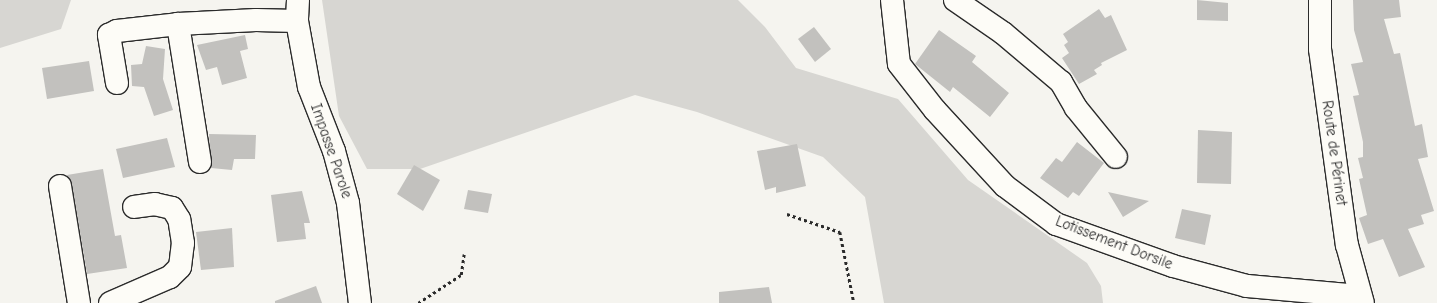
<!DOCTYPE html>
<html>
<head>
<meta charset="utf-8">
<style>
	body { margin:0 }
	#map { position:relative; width:1437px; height:303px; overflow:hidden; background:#f5f4ef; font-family:"Comic Neue",sans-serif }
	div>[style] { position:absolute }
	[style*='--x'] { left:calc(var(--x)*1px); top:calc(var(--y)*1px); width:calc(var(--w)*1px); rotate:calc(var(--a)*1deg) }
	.green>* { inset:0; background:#d7d6d2 }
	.building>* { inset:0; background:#c2c1be }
	.path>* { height:2.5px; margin-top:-1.25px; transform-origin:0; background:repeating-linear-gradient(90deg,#2b2b2b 0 3px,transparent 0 6px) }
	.roads { filter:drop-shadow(1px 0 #2b2b2b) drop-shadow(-1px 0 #2b2b2b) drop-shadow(0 1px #2b2b2b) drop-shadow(0 -1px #2b2b2b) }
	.minor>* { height:22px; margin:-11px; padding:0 11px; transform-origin:11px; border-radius:11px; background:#fdfcf7 }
	.major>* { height:22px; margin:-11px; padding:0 11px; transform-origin:11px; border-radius:11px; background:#fdfcf7 }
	span { translate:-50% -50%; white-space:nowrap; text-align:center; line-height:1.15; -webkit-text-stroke:3px #fdfcf7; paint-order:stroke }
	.street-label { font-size:15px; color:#2b2b2b }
</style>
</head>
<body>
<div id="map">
	<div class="green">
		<div style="clip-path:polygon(0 0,71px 0,61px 29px,0 48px)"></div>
		<div style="clip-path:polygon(322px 0,738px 0,765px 27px,796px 68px,898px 99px,968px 180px,1087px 263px,1101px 286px,1103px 303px,884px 303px,865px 197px,823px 157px,697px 112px,635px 95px,420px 169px,367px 169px,339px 116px)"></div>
	</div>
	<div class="building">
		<div style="clip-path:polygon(1197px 0,1228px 3px,1228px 21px,1197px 20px)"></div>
		<div style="clip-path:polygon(1353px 0,1399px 0,1401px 17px,1384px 19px,1394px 54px,1400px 53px,1415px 126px,1422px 124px,1428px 157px,1418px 159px,1434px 211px,1421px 215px,1424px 224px,1408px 229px,1425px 267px,1399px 277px,1383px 239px,1368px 244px,1359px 218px,1367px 215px,1359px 179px,1363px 178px,1358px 158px,1363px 157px,1363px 142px,1353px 96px,1359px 95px,1351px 64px,1363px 62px,1354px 30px)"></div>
		<div style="clip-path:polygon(1099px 9px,1105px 18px,1111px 15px,1127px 50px,1101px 63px,1102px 65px,1094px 70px,1097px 74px,1079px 84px,1062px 58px,1069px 53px,1064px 45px,1068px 42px,1063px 34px)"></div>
		<div style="clip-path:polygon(814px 27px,831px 49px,815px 62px,798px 39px)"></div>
		<div style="clip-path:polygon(939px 30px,976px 56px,972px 62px,1009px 93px,990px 117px,953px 87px,950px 92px,915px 64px)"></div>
		<div style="clip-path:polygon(245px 35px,248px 49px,240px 51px,247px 78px,222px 85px,217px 67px,206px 70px,197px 45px)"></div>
		<div style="clip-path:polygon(146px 46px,165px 49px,163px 79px,173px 110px,154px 116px,144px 87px,132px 86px,131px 65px,142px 64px)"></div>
		<div style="clip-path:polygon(89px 61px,94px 91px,47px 99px,42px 68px)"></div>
		<div style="clip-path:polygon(1198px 130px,1232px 132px,1231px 184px,1197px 183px)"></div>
		<div style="clip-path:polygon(209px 134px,256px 135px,255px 159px,234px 159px,232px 170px,211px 168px)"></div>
		<div style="clip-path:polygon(167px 138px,175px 167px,123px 178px,116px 149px)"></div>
		<div style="clip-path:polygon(1077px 142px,1104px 163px,1079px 196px,1073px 192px,1068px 198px,1040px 178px,1056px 158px,1062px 162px)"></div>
		<div style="clip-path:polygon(797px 144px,806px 186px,776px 193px,776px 187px,765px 190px,757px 151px)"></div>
		<div style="clip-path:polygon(414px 165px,440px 180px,423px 211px,397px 194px)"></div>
		<div style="clip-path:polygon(103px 169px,115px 236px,121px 235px,127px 268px,87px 274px,72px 184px,67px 175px)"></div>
		<div style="clip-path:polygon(468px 190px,492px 194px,488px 213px,464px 209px)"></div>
		<div style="clip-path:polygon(302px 191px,310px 223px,304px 223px,306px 239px,277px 242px,271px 195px)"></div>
		<div style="clip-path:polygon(1108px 192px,1149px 201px,1123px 217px)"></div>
		<div style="clip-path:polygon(1182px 209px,1211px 215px,1205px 245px,1175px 238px)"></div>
		<div style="clip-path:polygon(232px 228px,234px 267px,201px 270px,196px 232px)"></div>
		<div style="clip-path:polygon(316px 286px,322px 303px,275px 303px,275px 301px)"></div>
		<div style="clip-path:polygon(769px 287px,772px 303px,719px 303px,719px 292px)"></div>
	</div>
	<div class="path">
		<div style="--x:787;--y:214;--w:56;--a:18.8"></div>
		<div style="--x:840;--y:232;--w:72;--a:78.8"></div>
		<div style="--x:418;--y:303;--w:51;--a:-33.1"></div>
		<div style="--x:461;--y:275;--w:21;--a:-82"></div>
	</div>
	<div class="roads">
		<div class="minor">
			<div style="--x:298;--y:0;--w:21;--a:93"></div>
			<div style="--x:297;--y:21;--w:67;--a:79.7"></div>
			<div style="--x:309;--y:87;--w:69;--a:68.7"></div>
			<div style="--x:334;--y:151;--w:54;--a:74.9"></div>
			<div style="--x:348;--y:203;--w:101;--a:83.2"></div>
			<div style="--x:892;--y:0;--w:64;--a:83.8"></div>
			<div style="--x:899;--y:64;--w:58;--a:52"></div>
			<div style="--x:935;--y:110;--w:103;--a:47.4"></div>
			<div style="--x:1005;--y:186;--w:64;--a:36.7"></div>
			<div style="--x:1056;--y:224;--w:124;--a:19.7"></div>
			<div style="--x:1173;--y:266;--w:77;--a:15.1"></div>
			<div style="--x:1247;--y:286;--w:113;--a:5.1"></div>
			<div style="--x:955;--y:0;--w:58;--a:34.5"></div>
			<div style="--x:1003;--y:33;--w:76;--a:40.2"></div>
			<div style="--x:1061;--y:82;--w:30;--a:60"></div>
			<div style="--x:1076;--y:108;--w:63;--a:50.8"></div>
			<div style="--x:117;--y:83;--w:49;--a:-99.5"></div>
			<div style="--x:109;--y:35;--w:9;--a:-27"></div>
			<div style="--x:117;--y:31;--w:61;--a:-6.5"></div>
			<div style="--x:200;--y:162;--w:140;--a:-99.1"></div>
			<div style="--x:178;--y:24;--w:78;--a:-2.9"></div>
			<div style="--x:256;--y:20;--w:41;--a:1.4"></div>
			<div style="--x:60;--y:186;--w:119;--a:80.8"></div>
			<div style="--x:110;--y:303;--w:65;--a:-23.4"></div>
			<div style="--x:170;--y:277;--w:14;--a:-45"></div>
			<div style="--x:180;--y:267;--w:24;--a:-83"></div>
			<div style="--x:183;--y:243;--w:24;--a:-99"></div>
			<div style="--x:179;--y:219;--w:13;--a:-122"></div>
			<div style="--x:172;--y:208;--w:17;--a:-167"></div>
			<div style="--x:155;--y:204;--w:21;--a:172"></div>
		</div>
		<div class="major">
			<div style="--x:1320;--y:0;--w:49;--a:90"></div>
			<div style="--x:1320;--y:49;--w:198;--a:82.2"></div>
			<div style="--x:1347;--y:245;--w:60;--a:74.6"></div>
		</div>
	</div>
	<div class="street-label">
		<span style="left:331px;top:151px;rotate:71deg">Impasse Parole</span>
		<span style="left:1334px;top:153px;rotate:82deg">Route de Périnet</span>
		<span style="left:1114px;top:243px;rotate:21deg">Lotissement Dorsile</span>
	</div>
</div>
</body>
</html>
